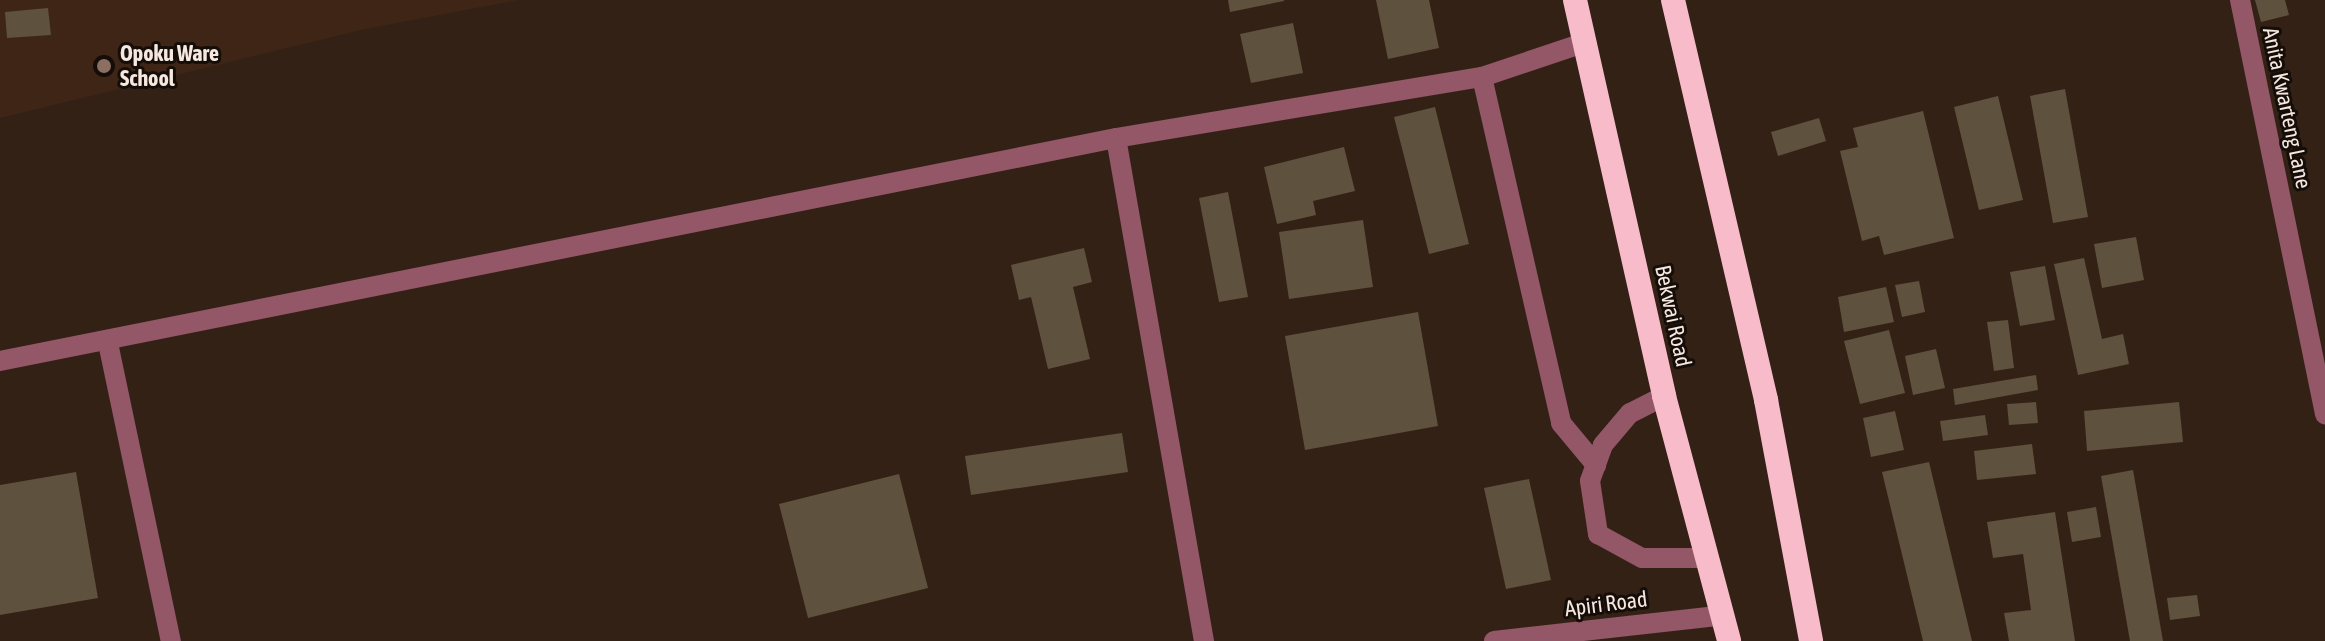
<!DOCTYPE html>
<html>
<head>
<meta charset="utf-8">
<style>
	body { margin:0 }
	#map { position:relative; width:2325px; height:641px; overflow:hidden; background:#342116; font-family:"Asap Condensed",sans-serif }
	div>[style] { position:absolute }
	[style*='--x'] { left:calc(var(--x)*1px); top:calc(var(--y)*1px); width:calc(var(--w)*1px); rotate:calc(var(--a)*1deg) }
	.built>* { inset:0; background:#3e2516 }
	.building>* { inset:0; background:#5e513d }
	.minor>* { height:20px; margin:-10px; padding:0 10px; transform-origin:10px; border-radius:10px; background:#935767 }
	.highway>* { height:24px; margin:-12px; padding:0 12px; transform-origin:12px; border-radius:12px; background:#f8bbc9 }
	.dots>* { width:22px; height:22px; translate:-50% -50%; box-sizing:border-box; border:4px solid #150d08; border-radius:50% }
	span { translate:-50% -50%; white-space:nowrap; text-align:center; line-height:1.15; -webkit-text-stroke:6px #150d08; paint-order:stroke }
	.poi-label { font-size:22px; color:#f6e8e1; font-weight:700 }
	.left { translate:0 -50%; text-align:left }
	.street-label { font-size:22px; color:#f6e8e1 }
</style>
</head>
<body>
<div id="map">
	<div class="built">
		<div style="clip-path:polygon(0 0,518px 0,365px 29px,0 118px)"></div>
	</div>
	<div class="building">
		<div style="clip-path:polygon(1228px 0,1284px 0,1284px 1px,1230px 12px)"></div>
		<div style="clip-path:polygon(1376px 0,1429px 0,1439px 48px,1388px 59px)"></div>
		<div style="clip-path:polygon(2255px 0,2285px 0,2289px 15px,2261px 22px)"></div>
		<div style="clip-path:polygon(48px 8px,51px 35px,7px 38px,5px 12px)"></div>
		<div style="clip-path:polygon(1293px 23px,1303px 73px,1251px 83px,1240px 34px)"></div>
		<div style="clip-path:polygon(2065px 89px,2088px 217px,2053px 223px,2030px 96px)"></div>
		<div style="clip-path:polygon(1998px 96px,2023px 200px,1979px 210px,1954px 107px)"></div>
		<div style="clip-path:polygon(1435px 107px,1469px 244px,1429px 254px,1394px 117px)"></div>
		<div style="clip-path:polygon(1923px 111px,1954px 238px,1884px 255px,1879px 236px,1862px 241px,1840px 151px,1858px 147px,1853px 128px)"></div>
		<div style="clip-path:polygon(1819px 118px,1826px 141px,1778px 156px,1771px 132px)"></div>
		<div style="clip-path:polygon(1344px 147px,1355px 191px,1313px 201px,1316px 215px,1277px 224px,1264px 167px)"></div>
		<div style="clip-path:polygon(1228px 192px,1248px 297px,1219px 302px,1199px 198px)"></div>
		<div style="clip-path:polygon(1363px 220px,1373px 287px,1289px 299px,1279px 232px)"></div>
		<div style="clip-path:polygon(2136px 237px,2144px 280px,2102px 288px,2094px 244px)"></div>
		<div style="clip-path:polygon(1084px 248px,1092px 282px,1073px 287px,1090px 359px,1048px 369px,1031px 297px,1019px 300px,1011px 265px)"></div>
		<div style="clip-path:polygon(2084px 258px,2102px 339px,2123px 334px,2129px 364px,2078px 375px,2054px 264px)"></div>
		<div style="clip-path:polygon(2045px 266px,2055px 320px,2020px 326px,2010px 272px)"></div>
		<div style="clip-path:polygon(1919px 281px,1925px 312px,1902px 317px,1895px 285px)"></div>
		<div style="clip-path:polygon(1886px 287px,1894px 322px,1844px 332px,1838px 297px)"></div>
		<div style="clip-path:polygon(1418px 312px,1438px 426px,1305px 450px,1285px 336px)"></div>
		<div style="clip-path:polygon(2008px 320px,2014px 368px,1994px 371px,1987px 322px)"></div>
		<div style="clip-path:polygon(1889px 330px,1905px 393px,1860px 404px,1844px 341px)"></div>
		<div style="clip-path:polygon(1936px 349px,1945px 388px,1913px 395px,1905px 356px)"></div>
		<div style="clip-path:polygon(2036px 375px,2038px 390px,1955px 405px,1953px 389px)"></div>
		<div style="clip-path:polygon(2036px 402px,2038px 423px,2009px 425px,2007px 404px)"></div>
		<div style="clip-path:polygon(2179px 402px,2183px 442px,2087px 451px,2084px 411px)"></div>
		<div style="clip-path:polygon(1895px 411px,1904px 450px,1871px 457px,1863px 418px)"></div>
		<div style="clip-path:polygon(1985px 415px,1988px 435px,1943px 441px,1940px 421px)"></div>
		<div style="clip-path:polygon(1122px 433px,1128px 472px,971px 495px,965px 456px)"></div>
		<div style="clip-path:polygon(2032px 444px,2036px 474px,1977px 480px,1974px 451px)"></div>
		<div style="clip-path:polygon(1929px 462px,1972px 641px,1923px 641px,1882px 472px)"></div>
		<div style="clip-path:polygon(2133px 470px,2163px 641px,2130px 641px,2101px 476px)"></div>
		<div style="clip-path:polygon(76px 472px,98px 598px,0 615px,0 485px)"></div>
		<div style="clip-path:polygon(899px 474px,928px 588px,808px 618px,779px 504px)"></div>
		<div style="clip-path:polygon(1529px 479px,1551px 580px,1506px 589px,1484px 488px)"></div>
		<div style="clip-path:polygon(2096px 507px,2101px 537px,2072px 542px,2067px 512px)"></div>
		<div style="clip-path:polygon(2055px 512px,2075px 641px,2009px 641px,2004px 613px,2031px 610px,2023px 554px,1993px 558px,1987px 522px)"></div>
		<div style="clip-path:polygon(2197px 595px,2200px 616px,2170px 620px,2167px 598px)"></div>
	</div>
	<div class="minor">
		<div style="--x:2240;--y:0;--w:423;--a:78.4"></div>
		<div style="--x:1482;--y:77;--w:355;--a:77.1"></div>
		<div style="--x:1561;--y:423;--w:55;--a:50.2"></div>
		<div style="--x:1116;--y:138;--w:511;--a:80.08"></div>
		<div style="--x:108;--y:343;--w:305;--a:78.1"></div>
		<div style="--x:0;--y:361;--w:1138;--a:-11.3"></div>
		<div style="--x:1116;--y:138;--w:371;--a:-9.5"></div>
		<div style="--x:1482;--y:77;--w:110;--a:-18.6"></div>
		<div style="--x:1664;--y:396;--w:38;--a:153"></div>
		<div style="--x:1630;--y:413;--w:42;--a:130.2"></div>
		<div style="--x:1603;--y:445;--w:38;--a:110"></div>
		<div style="--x:1590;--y:481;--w:54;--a:81.4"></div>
		<div style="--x:1598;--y:534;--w:50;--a:28.6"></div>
		<div style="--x:1642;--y:558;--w:66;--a:0"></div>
		<div style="--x:1494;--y:641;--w:231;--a:-6.4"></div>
	</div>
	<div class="highway">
		<div style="--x:1575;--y:0;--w:406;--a:77.3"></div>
		<div style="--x:1664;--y:396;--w:253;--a:75.1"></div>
		<div style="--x:1673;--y:0;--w:411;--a:76.9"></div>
		<div style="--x:1766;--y:400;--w:245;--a:79.4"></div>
	</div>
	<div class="dots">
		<div style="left:104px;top:66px;background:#8d6e63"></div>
	</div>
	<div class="poi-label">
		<span class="left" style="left:120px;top:66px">Opoku Ware<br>School</span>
	</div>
	<div class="street-label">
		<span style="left:2287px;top:108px;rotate:78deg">Anita Kwarteng Lane</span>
		<span style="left:1673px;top:316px;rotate:78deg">Bekwai Road</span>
		<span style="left:1606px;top:604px;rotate:-7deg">Apiri Road</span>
	</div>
</div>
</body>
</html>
